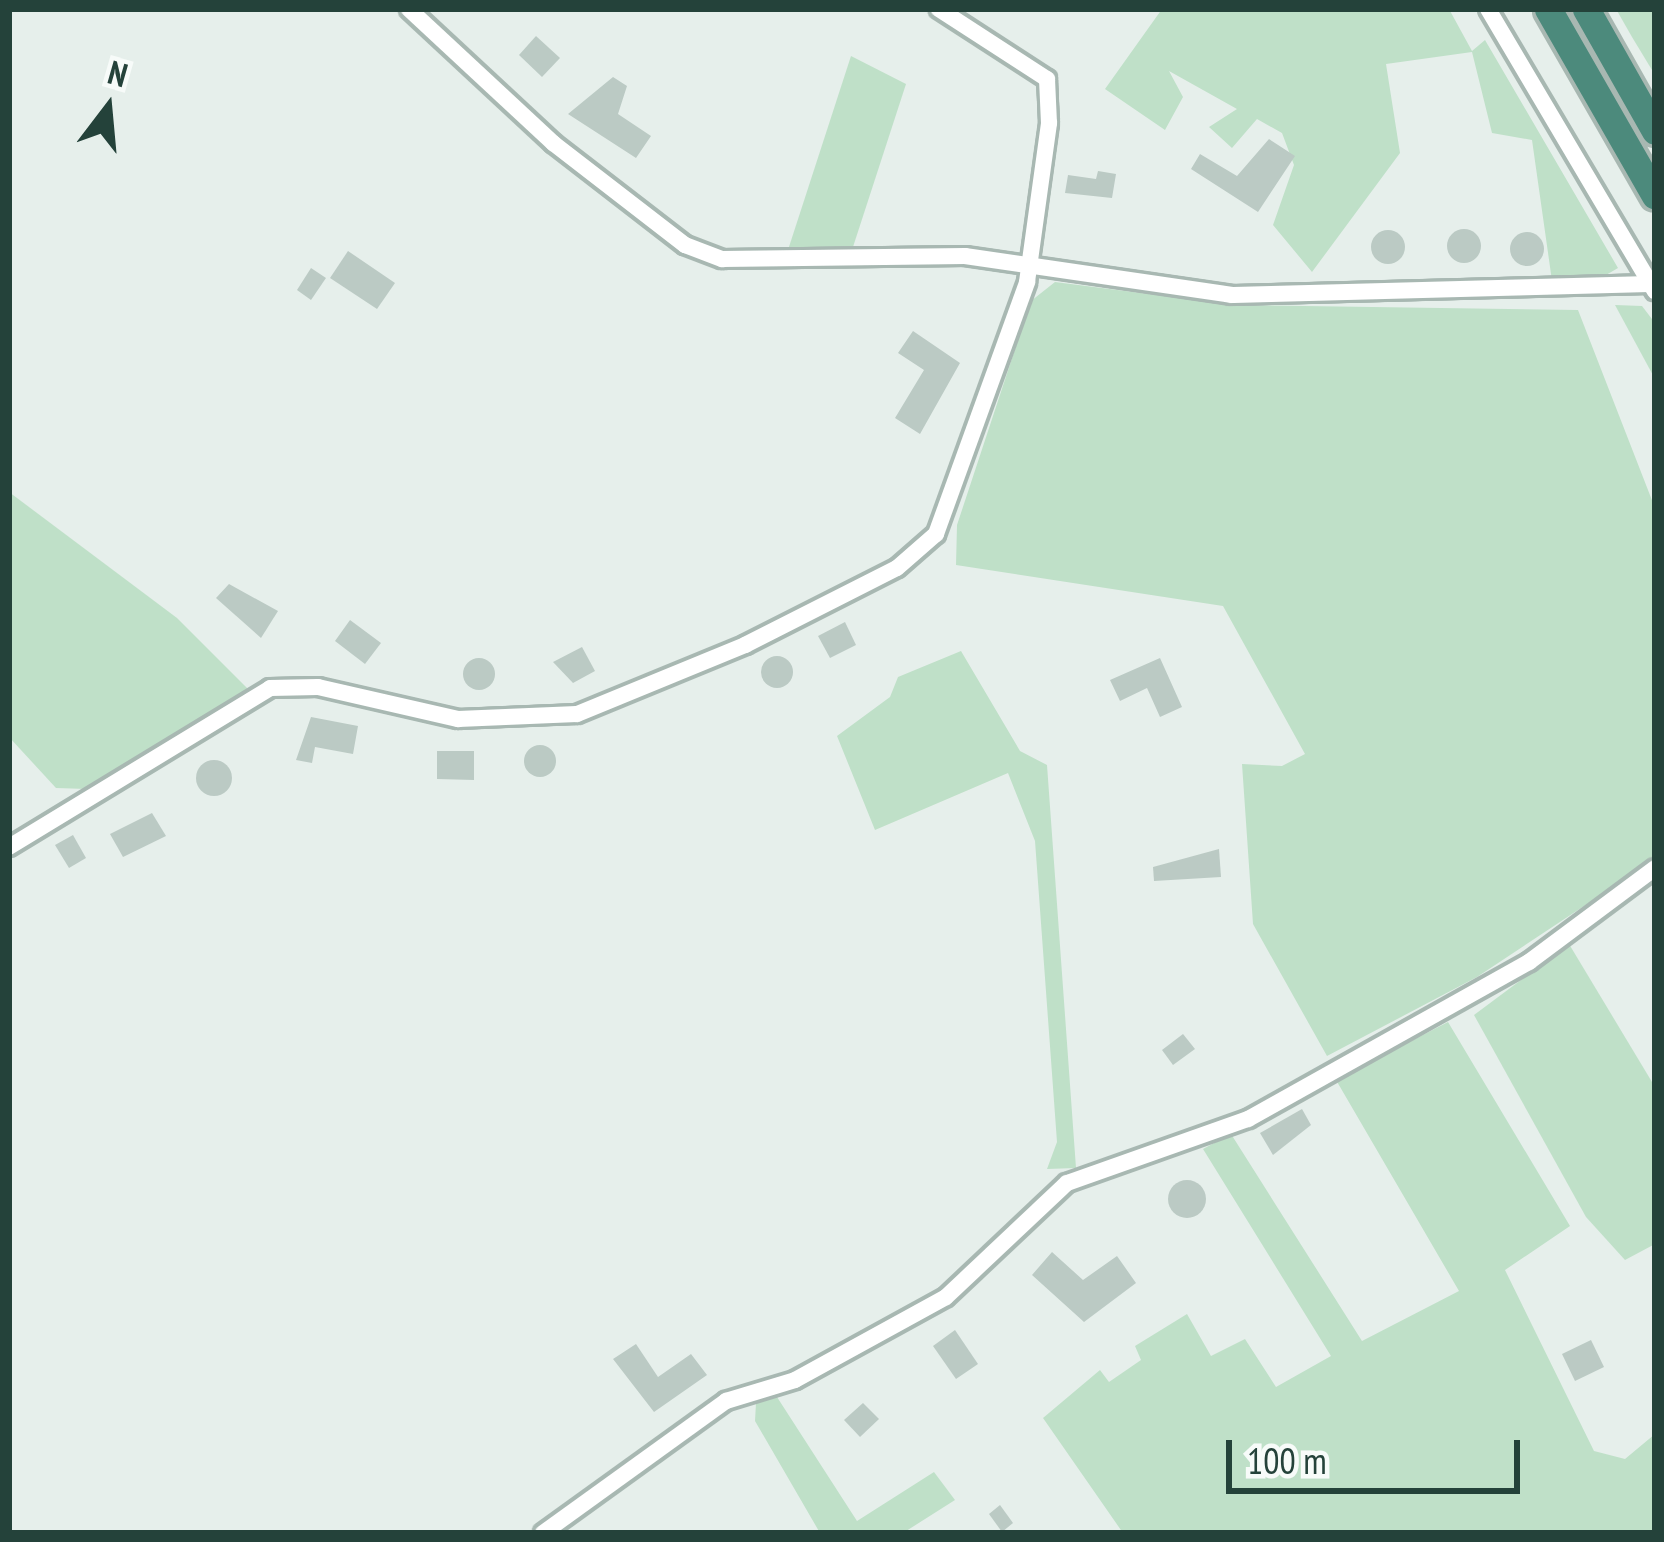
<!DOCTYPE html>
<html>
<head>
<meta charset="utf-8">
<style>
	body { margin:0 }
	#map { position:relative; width:1664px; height:1542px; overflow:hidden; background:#e6efeb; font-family:"PT Sans Narrow",sans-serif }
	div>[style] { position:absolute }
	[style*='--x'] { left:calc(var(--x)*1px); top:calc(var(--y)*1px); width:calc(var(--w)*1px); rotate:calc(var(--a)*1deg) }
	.green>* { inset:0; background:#bfe0c8 }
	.building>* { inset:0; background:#bbcac4 }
	.round { border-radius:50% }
	.roads { filter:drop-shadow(3px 0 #a8b8b2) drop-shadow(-3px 0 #a8b8b2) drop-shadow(0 3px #a8b8b2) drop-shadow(0 -3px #a8b8b2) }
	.minor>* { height:16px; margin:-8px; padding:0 8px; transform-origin:8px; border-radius:8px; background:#fff }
	.trunk>* { height:27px; margin:-13.5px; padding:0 13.5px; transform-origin:13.5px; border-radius:13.5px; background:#4c8a7c }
	span { translate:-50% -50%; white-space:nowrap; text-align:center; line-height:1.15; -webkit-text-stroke:9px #f7fbf9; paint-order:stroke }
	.frame { position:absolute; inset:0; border:12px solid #24423a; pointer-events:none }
	.north { position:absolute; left:48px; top:48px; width:120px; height:120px; -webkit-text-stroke:9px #f7fbf9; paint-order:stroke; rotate:16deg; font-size:33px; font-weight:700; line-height:48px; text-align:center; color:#24423a }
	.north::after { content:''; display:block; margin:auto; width:42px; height:54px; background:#24423a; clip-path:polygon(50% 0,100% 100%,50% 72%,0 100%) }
	.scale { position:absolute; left:1226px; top:1440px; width:294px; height:54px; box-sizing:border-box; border:6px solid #24423a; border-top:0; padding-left:15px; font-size:36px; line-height:42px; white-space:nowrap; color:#24423a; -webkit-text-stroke:9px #f7fbf9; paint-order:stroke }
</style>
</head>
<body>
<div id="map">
	<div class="green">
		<div style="clip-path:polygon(1162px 9px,1449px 9px,1472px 51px,1485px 40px,1618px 268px,1594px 282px,1552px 281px,1532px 140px,1492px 133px,1472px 52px,1386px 64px,1400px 153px,1312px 272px,1273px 225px,1294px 165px,1282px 133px,1257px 119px,1232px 148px,1209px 127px,1237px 109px,1169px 71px,1183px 97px,1165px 130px,1105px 89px)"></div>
		<div style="clip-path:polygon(1616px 9px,1655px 9px,1655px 75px,1632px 37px)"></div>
		<div style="clip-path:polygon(851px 56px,906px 84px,852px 250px,787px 253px)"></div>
		<div style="clip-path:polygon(1055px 282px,1234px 305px,1578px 310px,1655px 508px,1655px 859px,1477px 977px,1327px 1056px,1253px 924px,1242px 764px,1282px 766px,1305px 754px,1223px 606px,956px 565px,957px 525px,1031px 301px)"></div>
		<div style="clip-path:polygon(1615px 305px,1642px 306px,1655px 323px,1655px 379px)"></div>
		<div style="clip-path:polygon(9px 492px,177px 618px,249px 690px,87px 789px,56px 788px,9px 737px)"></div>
		<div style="clip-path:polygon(961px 651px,1020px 751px,1047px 765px,1076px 1168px,1047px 1169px,1057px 1142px,1035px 841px,1008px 773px,875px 830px,837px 736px,890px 697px,898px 677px)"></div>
		<div style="clip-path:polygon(1569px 944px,1655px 1087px,1655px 1244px,1625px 1260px,1586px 1217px,1474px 1015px)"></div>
		<div style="clip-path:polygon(1448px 1022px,1570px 1226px,1505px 1270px,1594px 1451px,1625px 1459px,1655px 1434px,1655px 1533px,1123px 1533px,1043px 1418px,1100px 1370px,1109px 1382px,1141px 1360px,1135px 1346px,1187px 1314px,1211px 1356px,1245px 1339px,1276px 1387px,1331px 1356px,1203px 1149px,1231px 1134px,1362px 1341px,1459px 1291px,1336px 1080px)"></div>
		<div style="clip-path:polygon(777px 1397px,857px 1521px,934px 1472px,955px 1500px,903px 1533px,820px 1533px,755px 1421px,756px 1403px)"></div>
	</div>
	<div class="building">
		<div style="clip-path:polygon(536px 36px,560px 58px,542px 77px,519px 55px)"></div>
		<div style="clip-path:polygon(613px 77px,627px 86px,618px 114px,651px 136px,636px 158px,568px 114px)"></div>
		<div style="clip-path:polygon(1269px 139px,1295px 156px,1258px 212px,1191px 169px,1200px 154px,1237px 176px)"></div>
		<div style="clip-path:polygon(1098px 171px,1116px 174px,1112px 198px,1065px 193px,1068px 175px,1096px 179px)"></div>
		<div class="round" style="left:1447px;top:229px;width:34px;height:34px"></div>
		<div class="round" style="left:1371px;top:230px;width:34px;height:34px"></div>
		<div class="round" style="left:1510px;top:232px;width:34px;height:34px"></div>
		<div style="clip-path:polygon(348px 251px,395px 283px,377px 309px,330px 278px)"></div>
		<div style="clip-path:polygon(311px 268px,326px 278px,311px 300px,297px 290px)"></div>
		<div style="clip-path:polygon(913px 331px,960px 363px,920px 434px,895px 418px,924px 370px,898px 353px)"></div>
		<div style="clip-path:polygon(229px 584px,278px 611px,261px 638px,216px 598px)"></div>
		<div style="clip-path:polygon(350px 620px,381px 643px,365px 664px,335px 641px)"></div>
		<div style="clip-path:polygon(845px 622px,856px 645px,830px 658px,818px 636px)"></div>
		<div style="clip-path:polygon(582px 647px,595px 671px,573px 683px,553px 662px)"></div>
		<div class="round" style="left:761px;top:656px;width:32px;height:32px"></div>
		<div class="round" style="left:463px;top:658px;width:32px;height:32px"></div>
		<div style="clip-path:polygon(1160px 658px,1182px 707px,1160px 717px,1147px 688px,1120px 701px,1110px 680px)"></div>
		<div style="clip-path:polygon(311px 717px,358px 726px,353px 754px,315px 747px,312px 763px,296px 760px)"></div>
		<div class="round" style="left:524px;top:745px;width:32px;height:32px"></div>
		<div style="clip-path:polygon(437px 751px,474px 751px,474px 780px,437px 779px)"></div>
		<div class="round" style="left:196px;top:760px;width:36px;height:36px"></div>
		<div style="clip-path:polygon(152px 813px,166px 836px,123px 857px,110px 834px)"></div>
		<div style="clip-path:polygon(73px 835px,86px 858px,69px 868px,55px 845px)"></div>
		<div style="clip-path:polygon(1219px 849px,1221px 877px,1154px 881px,1153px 867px)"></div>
		<div style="clip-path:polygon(1183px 1034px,1195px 1049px,1173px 1065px,1162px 1050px)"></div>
		<div style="clip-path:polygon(1302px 1109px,1311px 1125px,1273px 1155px,1260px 1133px)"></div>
		<div class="round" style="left:1168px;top:1180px;width:38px;height:38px"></div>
		<div style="clip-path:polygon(1052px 1252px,1083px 1280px,1117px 1256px,1136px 1283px,1084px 1322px,1032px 1275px)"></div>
		<div style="clip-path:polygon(955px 1330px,978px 1364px,956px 1379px,933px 1346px)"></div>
		<div style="clip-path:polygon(1591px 1340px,1604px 1367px,1575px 1381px,1562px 1354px)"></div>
		<div style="clip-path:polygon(636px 1344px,658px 1377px,691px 1354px,707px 1375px,654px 1412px,613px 1359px)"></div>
		<div style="clip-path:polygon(863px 1403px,879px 1419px,860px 1437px,844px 1420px)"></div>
		<div style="clip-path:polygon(1000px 1505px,1013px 1523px,1002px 1532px,989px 1514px)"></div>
	</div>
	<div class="roads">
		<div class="minor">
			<div style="--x:409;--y:9;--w:197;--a:42.9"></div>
			<div style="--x:553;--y:143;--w:167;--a:37.7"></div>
			<div style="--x:685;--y:245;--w:40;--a:21"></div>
			<div style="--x:722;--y:259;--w:243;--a:-0.7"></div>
			<div style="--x:965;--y:256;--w:270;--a:8.3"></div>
			<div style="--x:1232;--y:295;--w:419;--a:-1.5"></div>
			<div style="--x:1488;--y:9;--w:328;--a:59.4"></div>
			<div style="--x:9;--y:847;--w:306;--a:-31.3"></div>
			<div style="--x:270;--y:688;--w:48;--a:-1.2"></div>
			<div style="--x:318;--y:687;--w:144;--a:12.9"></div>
			<div style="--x:458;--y:719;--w:119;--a:-2.4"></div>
			<div style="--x:577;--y:714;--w:182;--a:-22.3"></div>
			<div style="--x:745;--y:645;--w:170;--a:-26.9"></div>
			<div style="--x:897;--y:568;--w:52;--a:-41.1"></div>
			<div style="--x:936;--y:534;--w:268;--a:-70.1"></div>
			<div style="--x:1027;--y:282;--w:161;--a:-82.1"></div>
			<div style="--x:1049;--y:123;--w:44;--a:-92.6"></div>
			<div style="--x:1047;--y:79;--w:129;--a:-147.1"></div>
			<div style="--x:543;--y:1533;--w:226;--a:-35.8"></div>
			<div style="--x:726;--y:1401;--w:72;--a:-16.9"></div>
			<div style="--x:795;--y:1380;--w:172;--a:-28.8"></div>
			<div style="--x:946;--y:1297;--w:166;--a:-43.3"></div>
			<div style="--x:1067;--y:1183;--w:192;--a:-19.5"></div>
			<div style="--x:1248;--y:1119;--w:322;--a:-29.2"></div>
			<div style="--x:1529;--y:962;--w:157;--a:-36.7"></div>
		</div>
		<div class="trunk">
			<div style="--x:1548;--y:9;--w:215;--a:60.2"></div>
			<div style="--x:1586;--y:9;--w:140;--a:60.5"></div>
		</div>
	</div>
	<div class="frame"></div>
	<div class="north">N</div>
	<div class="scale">100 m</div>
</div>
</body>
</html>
